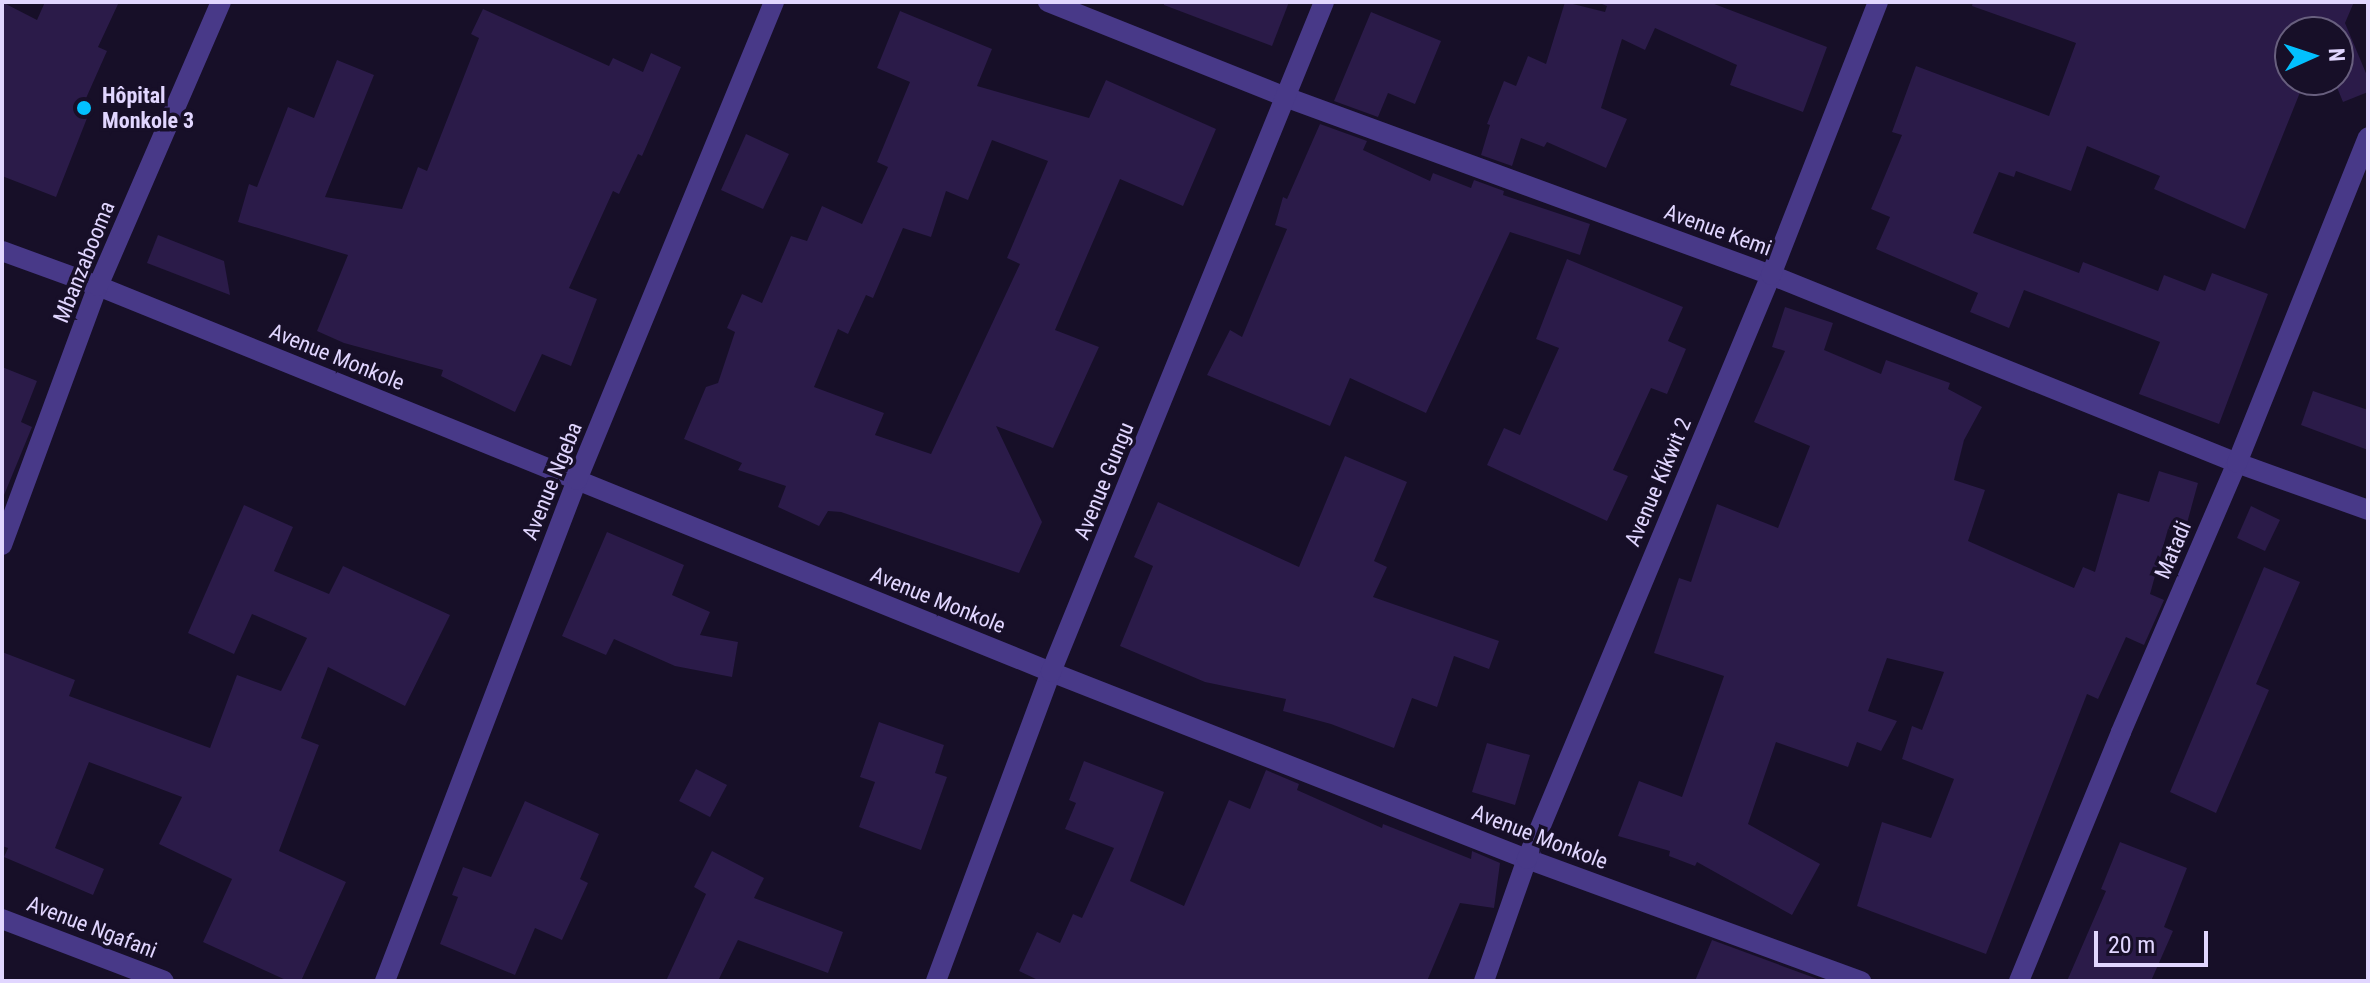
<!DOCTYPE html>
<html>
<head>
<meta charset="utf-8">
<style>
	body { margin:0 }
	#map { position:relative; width:2370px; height:983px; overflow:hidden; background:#170f28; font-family:"Roboto Condensed",sans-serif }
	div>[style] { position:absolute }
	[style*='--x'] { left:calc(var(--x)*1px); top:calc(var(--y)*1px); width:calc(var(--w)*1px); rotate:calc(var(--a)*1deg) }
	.building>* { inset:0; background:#2b1b49 }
	.minor>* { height:20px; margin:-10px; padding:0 10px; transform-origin:10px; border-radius:10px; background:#483988 }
	.dots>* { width:22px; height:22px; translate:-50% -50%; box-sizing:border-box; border:4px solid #170f28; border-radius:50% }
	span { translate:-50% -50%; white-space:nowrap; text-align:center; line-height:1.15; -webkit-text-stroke:7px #170f28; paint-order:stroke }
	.poi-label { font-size:22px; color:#e1d6ff; font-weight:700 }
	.left { translate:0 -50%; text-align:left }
	.street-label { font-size:22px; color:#e1d6ff }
	.frame { position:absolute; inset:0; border:4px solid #e1d6ff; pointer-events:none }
	.north { position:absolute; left:2274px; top:16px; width:80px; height:80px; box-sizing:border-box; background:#170f28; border:2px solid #685f7e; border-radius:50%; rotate:87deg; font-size:22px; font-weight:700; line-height:32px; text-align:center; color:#e1d6ff }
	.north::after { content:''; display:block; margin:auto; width:28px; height:36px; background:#02c0ff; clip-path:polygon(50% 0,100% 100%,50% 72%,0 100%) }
	.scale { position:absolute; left:2094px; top:931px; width:114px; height:36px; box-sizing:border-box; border:4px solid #e1d6ff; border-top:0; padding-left:10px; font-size:24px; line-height:28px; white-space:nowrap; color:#e1d6ff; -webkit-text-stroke:6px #170f28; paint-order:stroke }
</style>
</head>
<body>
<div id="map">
	<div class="building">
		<div style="clip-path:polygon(2px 2px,37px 20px,45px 2px,119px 2px,98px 47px,107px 51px,83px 105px,91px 108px,56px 197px,2px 176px)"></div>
		<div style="clip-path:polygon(1164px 2px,1289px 2px,1272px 46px,1164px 5px)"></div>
		<div style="clip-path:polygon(1565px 2px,1605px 12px,1607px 6px,1597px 2px,1709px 2px,1827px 47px,1803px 112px,1730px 85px,1737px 65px,1655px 28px,1645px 50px,1622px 39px,1601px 108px,1627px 119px,1606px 168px,1547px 142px,1544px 147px,1521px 138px,1512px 166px,1481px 155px,1490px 125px,1487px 124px,1504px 81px,1516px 86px,1528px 56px,1546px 64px)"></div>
		<div style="clip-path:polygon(1973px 2px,2354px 2px,2345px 23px,2368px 78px,2368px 92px,2343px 102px,2334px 80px,2338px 80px,2338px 32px,2290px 32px,2290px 80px,2305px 80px,2245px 229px,2154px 189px,2160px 176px,2087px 146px,2071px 191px,2016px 171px,2014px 177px,1999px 172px,1973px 233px,2079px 273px,2083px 262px,2158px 291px,2164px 275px,2205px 291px,2212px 273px,2268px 294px,2219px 424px,2139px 394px,2160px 342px,2024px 290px,2009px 328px,1970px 312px,1978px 293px,1876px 249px,1890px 217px,1871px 209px,1902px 135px,1892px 132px,1916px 66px,2049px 116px,2076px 43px,1972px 6px)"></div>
		<div style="clip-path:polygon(483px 9px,609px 66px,613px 58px,643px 72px,651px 53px,681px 67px,642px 156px,638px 154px,619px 194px,613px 191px,569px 288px,597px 299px,571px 366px,542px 354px,515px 412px,441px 376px,443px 370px,344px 343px,317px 331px,348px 255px,238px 222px,249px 184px,257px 187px,288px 107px,314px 118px,337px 60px,374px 75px,325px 197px,402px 209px,418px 167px,427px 171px,479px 38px,471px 34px)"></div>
		<div style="clip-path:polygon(evenodd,900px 11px,992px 49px,977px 86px,1089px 118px,1106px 80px,1216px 129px,1183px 206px,1120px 179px,1055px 330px,1099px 347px,1053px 448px,996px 426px,1042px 522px,1019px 573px,841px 512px,828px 511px,819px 526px,778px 507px,786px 486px,738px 470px,742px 463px,684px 439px,706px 387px,718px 383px,735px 332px,727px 328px,742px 294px,762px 303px,791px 236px,807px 241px,822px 206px,862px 224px,888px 167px,877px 162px,910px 82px,877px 68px,900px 11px,992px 140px,1048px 161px,1007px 258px,1020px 264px,931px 454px,875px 435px,884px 413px,814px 387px,838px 329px,848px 334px,866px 295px,873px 298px,903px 228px,931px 237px,946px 191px,968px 200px,992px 140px)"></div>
		<div style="clip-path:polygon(1371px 12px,1441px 41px,1415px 104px,1388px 93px,1378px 117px,1334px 101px)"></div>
		<div style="clip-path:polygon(1320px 124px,1367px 141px,1363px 150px,1430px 181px,1433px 173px,1471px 188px,1474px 180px,1504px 191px,1503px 195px,1590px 224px,1580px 255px,1510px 232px,1426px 413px,1350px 378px,1330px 426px,1207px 375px,1230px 330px,1242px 337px,1287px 229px,1275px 225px,1283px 197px,1287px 199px)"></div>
		<div style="clip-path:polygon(746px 134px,789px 154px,763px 209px,721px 190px)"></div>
		<div style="clip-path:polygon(158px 235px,224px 261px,230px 295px,147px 263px)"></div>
		<div style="clip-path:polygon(1567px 259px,1683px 307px,1668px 341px,1686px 349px,1667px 394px,1651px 388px,1613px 470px,1628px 476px,1607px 521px,1487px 465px,1504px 428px,1520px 435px,1559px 348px,1536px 339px)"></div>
		<div style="clip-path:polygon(1785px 307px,1833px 323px,1824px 350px,1881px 374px,1886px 360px,1950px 383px,1948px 389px,1982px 407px,1964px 440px,1954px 480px,1985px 490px,1968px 541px,2074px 588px,2083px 567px,2095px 572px,2118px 493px,2149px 502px,2159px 471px,2198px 483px,2184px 534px,2168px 529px,2150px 594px,2164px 600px,2144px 645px,2126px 637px,2098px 699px,2087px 694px,1986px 954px,1857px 906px,1882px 822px,1931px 838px,1954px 779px,1902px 759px,1912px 726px,1922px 730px,1944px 672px,1887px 658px,1868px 711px,1897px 721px,1881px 751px,1857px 742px,1848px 767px,1776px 742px,1748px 824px,1820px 864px,1792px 915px,1697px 862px,1695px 866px,1669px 856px,1670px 851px,1618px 836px,1639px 781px,1682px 797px,1724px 676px,1654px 653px,1679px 578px,1691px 582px,1717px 504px,1778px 528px,1810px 446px,1754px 422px,1785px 351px,1772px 347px)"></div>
		<div style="clip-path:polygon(2px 367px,37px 381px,21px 422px,32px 427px,2px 500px)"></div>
		<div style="clip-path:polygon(2313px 391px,2368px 410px,2368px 450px,2301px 425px)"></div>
		<div style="clip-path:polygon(1345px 456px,1407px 482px,1374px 561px,1387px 567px,1373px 597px,1499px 641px,1489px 669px,1454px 656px,1437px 707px,1412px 698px,1394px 748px,1331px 724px,1283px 711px,1286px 699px,1205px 682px,1120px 646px,1153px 566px,1134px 557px,1158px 502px,1299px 567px)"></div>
		<div style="clip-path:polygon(244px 505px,293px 527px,274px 571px,329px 594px,343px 566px,450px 615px,405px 706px,328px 667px,301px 738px,319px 745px,279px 851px,346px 882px,301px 981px,288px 981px,203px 942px,232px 879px,159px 844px,182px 797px,89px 762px,55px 848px,104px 869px,93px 895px,4px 857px,8px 848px,2px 846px,2px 652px,75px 680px,69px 696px,210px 748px,237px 675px,281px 691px,307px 638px,252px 614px,234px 654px,188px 633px)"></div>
		<div style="clip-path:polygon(2251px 506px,2280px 520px,2265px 551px,2237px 538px)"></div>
		<div style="clip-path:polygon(607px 532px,684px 565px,672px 595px,710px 612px,700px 635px,738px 642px,732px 677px,675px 666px,614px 639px,606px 655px,562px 636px)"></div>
		<div style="clip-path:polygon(2264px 567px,2300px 582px,2256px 684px,2269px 690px,2216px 813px,2170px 792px)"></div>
		<div style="clip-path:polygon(879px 722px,944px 745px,935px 773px,947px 777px,921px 850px,859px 827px,875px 782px,860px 777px)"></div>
		<div style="clip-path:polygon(1487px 743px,1530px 755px,1515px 805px,1472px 792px)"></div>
		<div style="clip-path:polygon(1084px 761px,1164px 792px,1130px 881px,1184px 906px,1229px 800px,1250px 809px,1266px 770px,1299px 784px,1297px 790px,1382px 828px,1383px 824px,1471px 859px,1472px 851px,1500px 863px,1494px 908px,1460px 903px,1427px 981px,1040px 981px,1019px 971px,1037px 932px,1060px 943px,1073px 914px,1082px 918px,1114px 848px,1065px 829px,1076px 803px,1069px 800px)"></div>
		<div style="clip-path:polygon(696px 769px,727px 785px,710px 817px,679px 801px)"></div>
		<div style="clip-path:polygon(525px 801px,599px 834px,580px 879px,588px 883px,562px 940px,535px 928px,515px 975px,440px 944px,458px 897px,452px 895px,463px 867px,491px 877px)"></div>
		<div style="clip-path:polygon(2120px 842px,2187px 868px,2164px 927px,2173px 931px,2151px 981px,2067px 981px,2106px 891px,2101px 889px)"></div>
		<div style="clip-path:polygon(712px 851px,764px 878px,754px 898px,843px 932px,828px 973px,738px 940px,718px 981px,666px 981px,706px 894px,694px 887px)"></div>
		<div style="clip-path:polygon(1712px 940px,1823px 981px,1695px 981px)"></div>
	</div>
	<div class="minor">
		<div style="--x:1048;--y:2;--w:258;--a:21.8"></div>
		<div style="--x:1288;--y:98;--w:514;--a:20.13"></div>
		<div style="--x:1771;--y:275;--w:502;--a:21.97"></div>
		<div style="--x:2237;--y:463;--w:139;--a:19.7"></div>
		<div style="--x:2;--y:251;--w:102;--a:20"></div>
		<div style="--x:98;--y:286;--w:1028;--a:22.05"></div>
		<div style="--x:1051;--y:672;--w:511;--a:21.45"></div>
		<div style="--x:1527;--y:859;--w:356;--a:20.1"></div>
		<div style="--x:2;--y:545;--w:276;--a:-69.7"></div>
		<div style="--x:98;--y:286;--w:309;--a:-66.6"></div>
		<div style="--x:2;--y:919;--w:173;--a:20.9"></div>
		<div style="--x:385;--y:981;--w:537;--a:-69.03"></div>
		<div style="--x:577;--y:480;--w:517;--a:-67.6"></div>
		<div style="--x:936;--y:981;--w:330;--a:-69.6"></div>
		<div style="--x:1051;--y:672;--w:723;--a:-67.83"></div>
		<div style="--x:1484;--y:981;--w:129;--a:-70.6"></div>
		<div style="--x:1527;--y:859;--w:633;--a:-67.32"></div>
		<div style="--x:1771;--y:275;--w:293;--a:-68.6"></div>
		<div style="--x:2019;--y:981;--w:269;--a:-67.7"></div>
		<div style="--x:2121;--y:732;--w:293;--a:-66.7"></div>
		<div style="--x:2237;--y:463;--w:351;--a:-68.1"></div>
	</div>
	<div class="dots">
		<div style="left:84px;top:108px;background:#02c0ff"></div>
	</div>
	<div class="poi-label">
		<span class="left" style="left:102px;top:108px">Hôpital<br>Monkole 3</span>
	</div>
	<div class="street-label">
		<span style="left:1718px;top:230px;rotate:20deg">Avenue Kemi</span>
		<span style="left:84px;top:262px;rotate:-68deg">Mbanzabooma</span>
		<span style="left:337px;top:357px;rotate:22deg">Avenue Monkole</span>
		<span style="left:552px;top:481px;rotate:-68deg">Avenue Ngeba</span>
		<span style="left:1104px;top:481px;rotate:-68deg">Avenue Gungu</span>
		<span style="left:1658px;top:482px;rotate:-67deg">Avenue Kikwit 2</span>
		<span style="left:2173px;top:550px;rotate:-67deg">Matadi</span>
		<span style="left:938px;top:600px;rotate:22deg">Avenue Monkole</span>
		<span style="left:1540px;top:837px;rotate:21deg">Avenue Monkole</span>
		<span style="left:92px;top:927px;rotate:21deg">Avenue Ngafani</span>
	</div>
	<div class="frame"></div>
	<div class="north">N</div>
	<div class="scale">20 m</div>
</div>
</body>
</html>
